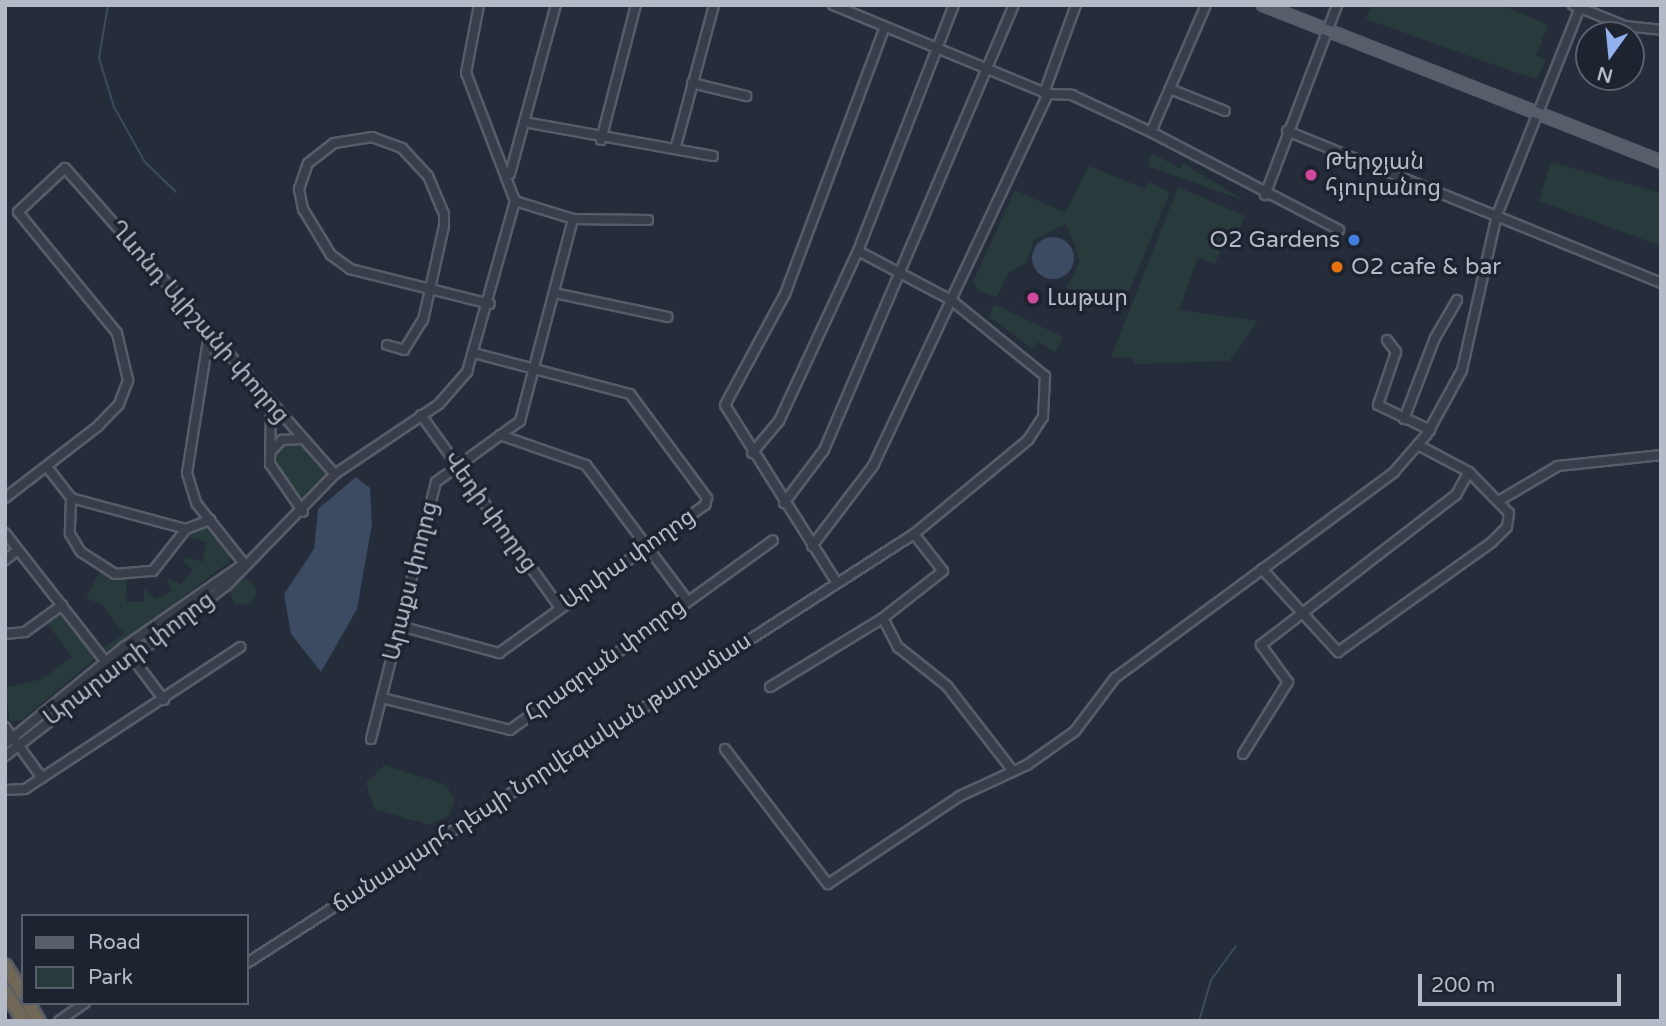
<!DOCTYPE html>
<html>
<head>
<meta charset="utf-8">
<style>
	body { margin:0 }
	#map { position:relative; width:1666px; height:1026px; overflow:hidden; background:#252d3a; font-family:"Varela Round","Noto Sans Armenian",sans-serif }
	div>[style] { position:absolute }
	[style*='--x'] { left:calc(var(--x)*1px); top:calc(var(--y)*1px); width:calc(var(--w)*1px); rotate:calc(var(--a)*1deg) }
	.green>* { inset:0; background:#283a3c }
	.round { border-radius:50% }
	.water>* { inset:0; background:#3c4a62 }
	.stream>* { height:2px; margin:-1px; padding:0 1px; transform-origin:1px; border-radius:1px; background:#3c4a62 }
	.roads { filter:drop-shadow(2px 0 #575d68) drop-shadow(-2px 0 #575d68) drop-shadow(0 2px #575d68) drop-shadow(0 -2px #575d68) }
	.minor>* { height:8px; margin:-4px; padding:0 4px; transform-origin:4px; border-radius:4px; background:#393f4a }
	.major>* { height:10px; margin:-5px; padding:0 5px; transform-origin:5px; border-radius:5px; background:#575e6a }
	.highway>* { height:12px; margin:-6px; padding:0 6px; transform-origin:6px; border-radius:6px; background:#706756 }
	.dots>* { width:19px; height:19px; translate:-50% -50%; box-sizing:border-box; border:4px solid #1e242f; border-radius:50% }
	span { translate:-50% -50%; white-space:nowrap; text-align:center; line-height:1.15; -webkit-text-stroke:7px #1e242f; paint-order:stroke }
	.poi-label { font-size:23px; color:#b4bac6 }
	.left { translate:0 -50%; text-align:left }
	.right { translate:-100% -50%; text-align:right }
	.street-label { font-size:23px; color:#b4bac6 }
	.frame { position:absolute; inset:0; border:7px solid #b4bac6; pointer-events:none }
	.legend { position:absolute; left:21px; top:914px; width:228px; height:91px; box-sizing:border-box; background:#1e242f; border:2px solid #5a606b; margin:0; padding:9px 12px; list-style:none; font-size:21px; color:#b4bac6 }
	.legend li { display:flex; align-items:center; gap:14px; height:35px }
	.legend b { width:35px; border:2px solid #5a606b }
	.north { position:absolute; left:1575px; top:21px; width:70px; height:70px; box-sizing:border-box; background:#1e242f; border:2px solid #5a606b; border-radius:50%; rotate:195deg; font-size:19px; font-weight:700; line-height:28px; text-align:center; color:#b4bac6 }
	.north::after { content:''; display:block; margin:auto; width:24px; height:32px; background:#91b0ee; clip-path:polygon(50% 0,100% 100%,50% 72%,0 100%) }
	.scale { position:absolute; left:1418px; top:974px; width:203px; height:32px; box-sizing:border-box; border:4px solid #b4bac6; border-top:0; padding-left:9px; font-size:21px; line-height:24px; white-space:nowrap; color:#b4bac6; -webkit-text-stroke:5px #1e242f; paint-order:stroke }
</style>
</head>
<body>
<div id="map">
	<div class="green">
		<div style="clip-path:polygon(1372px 5px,1502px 5px,1548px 25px,1536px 55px,1546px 60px,1537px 79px,1511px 71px,1366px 19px)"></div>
		<div style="clip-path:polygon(1151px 153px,1180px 168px,1183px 163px,1245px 201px,1148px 166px)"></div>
		<div style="clip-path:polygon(1551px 162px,1661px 193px,1661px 246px,1539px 201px)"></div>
		<div style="clip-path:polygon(1089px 166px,1145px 189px,1149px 182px,1170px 192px,1122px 309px,1066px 289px,1080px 261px,1066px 224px,1034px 240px,1026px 263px,1008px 273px,997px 297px,978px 291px,973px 282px,1015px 190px,1065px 213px)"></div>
		<div style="clip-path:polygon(1178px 187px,1245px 216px,1236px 239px,1223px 242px,1215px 264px,1198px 257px,1179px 310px,1258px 321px,1229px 361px,1135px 364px,1133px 358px,1111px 357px)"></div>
		<div style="clip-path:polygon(994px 304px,1063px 337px,1055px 352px,1038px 342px,1033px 349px,989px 317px)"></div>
		<div style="clip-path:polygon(302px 443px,328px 476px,301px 503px,274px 461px,281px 444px)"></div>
		<div style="clip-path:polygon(209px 524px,231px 553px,229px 562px,135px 633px,107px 651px,102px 649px,124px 634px,101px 603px,86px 599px,100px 571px,127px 577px,126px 602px,144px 602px,144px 588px,156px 599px,172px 591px,166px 578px,181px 584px,193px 571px,183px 560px,187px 557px,202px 562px,207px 542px,186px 537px)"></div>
		<div class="round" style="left:230px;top:579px;width:26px;height:26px"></div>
		<div style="clip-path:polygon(63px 610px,97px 657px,22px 720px,10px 722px,5px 688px,42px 679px,72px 657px,47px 623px)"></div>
		<div style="clip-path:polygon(385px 765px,446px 785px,454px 800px,449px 816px,429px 825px,374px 809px,366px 783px)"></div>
	</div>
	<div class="water">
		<div class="round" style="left:1032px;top:237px;width:42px;height:42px"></div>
		<div style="clip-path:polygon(356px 477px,370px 488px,372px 524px,357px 609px,321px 672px,291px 634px,284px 594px,314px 549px,318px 509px)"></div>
	</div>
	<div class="stream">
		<div style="--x:108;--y:5;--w:54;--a:99.6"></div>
		<div style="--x:99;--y:58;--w:51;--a:73"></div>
		<div style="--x:114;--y:107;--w:63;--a:60.6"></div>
		<div style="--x:145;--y:162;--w:43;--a:44.1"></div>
		<div style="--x:1199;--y:1021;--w:43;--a:-73.7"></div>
		<div style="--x:1211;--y:980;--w:42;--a:-53.7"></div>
	</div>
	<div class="roads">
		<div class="minor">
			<div style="--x:833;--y:5;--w:233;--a:22.5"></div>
			<div style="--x:1573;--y:5;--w:56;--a:22"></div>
			<div style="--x:1625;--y:26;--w:36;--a:6"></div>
			<div style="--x:692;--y:83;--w:56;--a:13.5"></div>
			<div style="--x:1170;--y:89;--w:59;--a:21.8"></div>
			<div style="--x:1044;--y:93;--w:94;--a:-70"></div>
			<div style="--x:524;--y:122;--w:192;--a:10.2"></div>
			<div style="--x:1287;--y:131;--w:404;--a:22.1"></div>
			<div style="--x:1151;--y:132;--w:138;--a:-66.6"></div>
			<div style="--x:601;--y:140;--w:139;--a:-75.5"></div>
			<div style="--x:676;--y:146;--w:146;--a:-74.9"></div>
			<div style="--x:510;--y:174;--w:175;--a:-74.8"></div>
			<div style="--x:1265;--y:195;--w:203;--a:-69.2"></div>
			<div style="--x:515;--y:201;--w:61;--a:17.2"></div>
			<div style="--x:573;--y:219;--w:75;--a:0.8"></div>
			<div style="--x:554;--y:293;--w:116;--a:11.9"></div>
			<div style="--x:209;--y:334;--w:141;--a:99"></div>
			<div style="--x:187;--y:473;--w:31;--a:73"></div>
			<div style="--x:196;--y:503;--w:80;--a:51.6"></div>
			<div style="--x:1387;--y:340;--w:15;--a:53"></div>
			<div style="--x:1396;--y:352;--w:56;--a:108.8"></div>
			<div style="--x:1378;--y:405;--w:58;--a:25.7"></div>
			<div style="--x:387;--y:345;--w:18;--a:16"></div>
			<div style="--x:404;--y:350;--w:36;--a:-58"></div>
			<div style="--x:423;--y:320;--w:32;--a:-77"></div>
			<div style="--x:430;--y:289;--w:65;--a:-77.5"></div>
			<div style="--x:444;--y:226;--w:12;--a:-90"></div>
			<div style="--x:444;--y:214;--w:41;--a:-112.8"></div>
			<div style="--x:428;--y:176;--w:38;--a:-133"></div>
			<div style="--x:402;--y:148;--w:32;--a:-160"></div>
			<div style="--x:372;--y:137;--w:38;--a:171"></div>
			<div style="--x:334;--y:143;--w:33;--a:142"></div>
			<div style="--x:308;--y:163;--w:28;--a:109"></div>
			<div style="--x:299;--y:189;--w:20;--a:79"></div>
			<div style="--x:303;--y:209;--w:54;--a:58.7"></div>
			<div style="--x:331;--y:255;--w:24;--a:36"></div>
			<div style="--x:350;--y:269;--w:144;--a:14"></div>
			<div style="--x:271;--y:405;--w:59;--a:91"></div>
			<div style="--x:270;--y:464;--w:58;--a:55.5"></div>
			<div style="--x:421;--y:415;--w:238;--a:54.2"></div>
			<div style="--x:1404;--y:419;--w:87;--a:-69.1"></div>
			<div style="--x:1435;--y:338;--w:44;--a:-59.9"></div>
			<div style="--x:500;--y:435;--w:91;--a:19.2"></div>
			<div style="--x:586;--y:465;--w:169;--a:53.2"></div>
			<div style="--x:271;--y:451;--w:16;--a:-45"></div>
			<div style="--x:282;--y:440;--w:20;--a:-3"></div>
			<div style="--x:752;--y:453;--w:42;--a:-49.8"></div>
			<div style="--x:779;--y:421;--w:187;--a:-65.1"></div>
			<div style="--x:858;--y:251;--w:264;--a:-68.7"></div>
			<div style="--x:47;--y:467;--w:39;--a:52"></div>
			<div style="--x:71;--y:498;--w:119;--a:15.1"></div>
			<div style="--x:186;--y:529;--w:26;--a:-21"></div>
			<div style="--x:5;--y:498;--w:118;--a:-37.7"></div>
			<div style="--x:98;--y:426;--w:30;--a:-46"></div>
			<div style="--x:119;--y:404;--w:26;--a:-69"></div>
			<div style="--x:128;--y:380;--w:48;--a:-103.2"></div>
			<div style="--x:117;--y:333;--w:156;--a:-129.3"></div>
			<div style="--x:18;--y:212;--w:64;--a:-43.1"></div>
			<div style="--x:65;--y:168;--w:408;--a:48.6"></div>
			<div style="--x:71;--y:498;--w:36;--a:92"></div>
			<div style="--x:70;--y:534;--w:21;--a:59"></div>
			<div style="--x:81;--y:552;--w:40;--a:32.9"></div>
			<div style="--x:115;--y:574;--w:38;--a:-5"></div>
			<div style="--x:153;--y:571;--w:53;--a:-51.8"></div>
			<div style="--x:1502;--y:499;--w:65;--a:-30.5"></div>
			<div style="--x:1558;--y:466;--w:104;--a:-6.1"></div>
			<div style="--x:784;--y:503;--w:66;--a:-53"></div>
			<div style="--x:824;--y:450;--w:484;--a:-66.9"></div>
			<div style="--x:5;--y:533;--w:162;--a:52"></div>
			<div style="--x:812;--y:546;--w:101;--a:-52.7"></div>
			<div style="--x:873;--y:466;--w:183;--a:-64.8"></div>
			<div style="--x:951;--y:300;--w:105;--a:-152.2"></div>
			<div style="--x:5;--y:560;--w:16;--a:-38"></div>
			<div style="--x:1262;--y:569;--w:113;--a:47.5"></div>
			<div style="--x:1338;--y:652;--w:189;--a:-35.5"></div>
			<div style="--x:1492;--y:542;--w:21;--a:-45"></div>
			<div style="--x:1507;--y:527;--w:14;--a:-82"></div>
			<div style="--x:1509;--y:513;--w:57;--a:-134.3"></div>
			<div style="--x:1469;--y:472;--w:58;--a:-152.1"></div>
			<div style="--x:837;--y:583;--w:210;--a:-122.2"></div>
			<div style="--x:725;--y:405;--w:126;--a:-61.6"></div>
			<div style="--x:785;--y:294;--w:283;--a:-69.5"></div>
			<div style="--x:883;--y:618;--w:33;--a:63"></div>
			<div style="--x:898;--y:647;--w:63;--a:38.5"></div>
			<div style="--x:947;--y:686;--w:108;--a:52.2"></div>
			<div style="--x:400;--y:626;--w:103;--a:15.3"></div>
			<div style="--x:499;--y:653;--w:254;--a:-35.7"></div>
			<div style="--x:705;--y:505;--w:7;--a:-74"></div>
			<div style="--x:707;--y:498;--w:129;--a:-126.5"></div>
			<div style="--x:630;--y:394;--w:158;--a:-165.3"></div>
			<div style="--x:5;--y:634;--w:20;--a:-6"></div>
			<div style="--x:25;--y:632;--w:46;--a:-36.1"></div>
			<div style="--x:128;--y:652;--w:60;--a:53.1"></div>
			<div style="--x:770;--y:687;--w:132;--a:-31.4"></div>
			<div style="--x:883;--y:618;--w:76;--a:-38.1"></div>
			<div style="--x:943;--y:571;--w:47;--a:-128.1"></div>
			<div style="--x:382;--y:698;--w:132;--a:14"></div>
			<div style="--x:510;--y:730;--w:324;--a:-35.8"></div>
			<div style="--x:5;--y:727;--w:63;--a:54"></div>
			<div style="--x:371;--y:739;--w:265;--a:-75.8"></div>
			<div style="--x:436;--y:482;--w:104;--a:-36"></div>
			<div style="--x:520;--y:421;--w:209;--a:-75.3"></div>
			<div style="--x:5;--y:744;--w:154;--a:-39.2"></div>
			<div style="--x:124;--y:647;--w:147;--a:-34.8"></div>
			<div style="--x:725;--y:749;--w:170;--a:52.7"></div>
			<div style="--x:828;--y:884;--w:159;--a:-33.7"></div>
			<div style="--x:960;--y:796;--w:74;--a:-24.8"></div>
			<div style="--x:1027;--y:765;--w:59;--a:-35.3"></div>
			<div style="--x:1075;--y:731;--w:66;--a:-53"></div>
			<div style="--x:1115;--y:678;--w:347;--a:-36.4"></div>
			<div style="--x:1394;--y:472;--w:50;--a:-49"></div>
			<div style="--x:1427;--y:434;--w:73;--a:-61.3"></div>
			<div style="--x:1462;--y:370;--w:159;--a:-77.3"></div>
			<div style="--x:1497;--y:215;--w:226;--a:-68.2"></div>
			<div style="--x:1243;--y:754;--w:85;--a:-58"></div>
			<div style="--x:1288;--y:682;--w:46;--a:-126.1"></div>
			<div style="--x:1261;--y:645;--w:246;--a:-37.6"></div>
			<div style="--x:1456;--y:495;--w:26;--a:-61"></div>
			<div style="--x:5;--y:756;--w:280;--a:-37.6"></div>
			<div style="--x:227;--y:585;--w:155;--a:-45.8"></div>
			<div style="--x:335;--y:474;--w:125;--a:-33.9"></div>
			<div style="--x:439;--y:404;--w:43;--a:-48.8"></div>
			<div style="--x:467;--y:372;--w:178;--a:-74.3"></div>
			<div style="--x:515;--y:201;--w:137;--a:-110.9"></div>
			<div style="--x:466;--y:73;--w:69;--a:-79.2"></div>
			<div style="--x:5;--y:790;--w:20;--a:-3"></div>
			<div style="--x:25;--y:789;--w:258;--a:-33.4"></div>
			<div style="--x:247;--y:963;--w:793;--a:-32.75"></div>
			<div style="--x:914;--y:534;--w:148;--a:-39.5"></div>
			<div style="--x:1028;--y:440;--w:27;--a:-57"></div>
			<div style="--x:1043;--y:417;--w:41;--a:-87.2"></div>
			<div style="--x:1045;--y:376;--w:121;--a:-141"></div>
			<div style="--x:951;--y:300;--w:228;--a:-64.8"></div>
			<div style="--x:1048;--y:94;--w:24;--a:2"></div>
			<div style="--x:1072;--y:95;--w:87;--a:25.1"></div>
			<div style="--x:1151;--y:132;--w:212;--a:27.5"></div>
			<div style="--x:59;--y:1021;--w:32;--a:-35"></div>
		</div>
		<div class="major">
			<div style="--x:1263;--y:5;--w:428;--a:21.5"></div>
		</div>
		<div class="highway">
			<div style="--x:5;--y:965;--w:34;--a:58"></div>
			<div style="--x:5;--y:991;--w:36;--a:58"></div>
			<div style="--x:28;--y:1003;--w:21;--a:59"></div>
		</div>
	</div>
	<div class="dots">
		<div style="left:1311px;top:175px;background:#d1479c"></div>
		<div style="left:1354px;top:240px;background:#3f7fe0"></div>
		<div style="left:1337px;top:267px;background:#e8710a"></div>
		<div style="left:1033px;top:298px;background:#d1479c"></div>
	</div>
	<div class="poi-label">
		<span class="left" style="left:1325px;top:175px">Թերջյան<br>հյուրանոց</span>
		<span class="right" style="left:1340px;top:240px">O2 Gardens</span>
		<span class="left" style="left:1351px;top:267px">O2 cafe &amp; bar</span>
		<span class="left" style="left:1047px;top:298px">Լաթար</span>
	</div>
	<div class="street-label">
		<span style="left:199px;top:322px;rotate:49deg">Ղևոնդ Ալիշանի փողոց</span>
		<span style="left:490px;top:512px;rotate:54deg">Վեդի փողոց</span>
		<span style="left:628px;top:559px;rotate:-35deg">Արփա փողոց</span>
		<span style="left:411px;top:581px;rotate:-76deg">Արաքս փողոց</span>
		<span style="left:129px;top:659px;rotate:-37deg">Արարատի փողոց</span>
		<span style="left:605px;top:660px;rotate:-36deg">Հրազդան փողոց</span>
		<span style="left:542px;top:773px;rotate:-33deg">ճանապարհ դեպի Նորվեգական թաղամաս</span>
	</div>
	<div class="frame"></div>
	<ul class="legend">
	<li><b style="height:9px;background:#575e6a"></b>Road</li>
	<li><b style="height:19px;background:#283a3c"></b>Park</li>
	</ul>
	<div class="north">N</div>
	<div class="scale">200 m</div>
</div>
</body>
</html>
